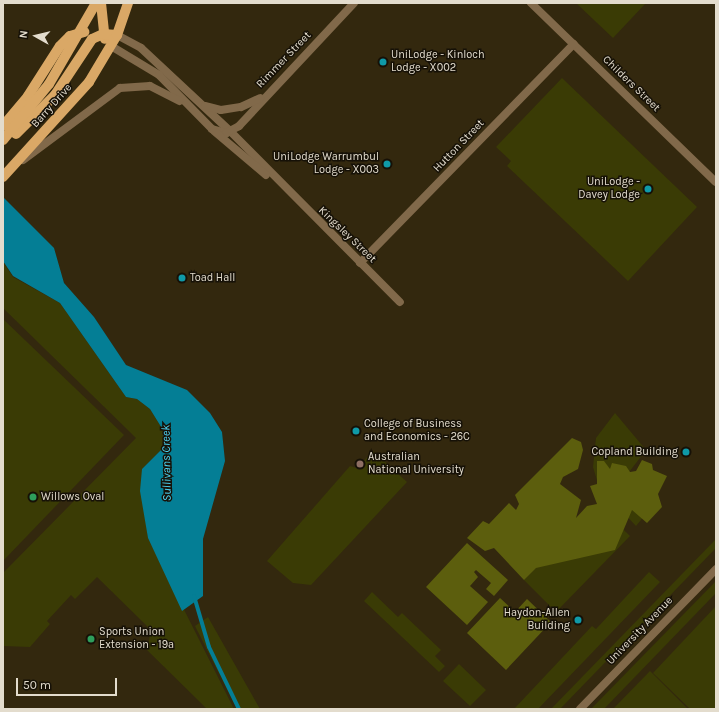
<!DOCTYPE html>
<html>
<head>
<meta charset="utf-8">
<style>
	body { margin:0 }
	#map { position:relative; width:719px; height:712px; overflow:hidden; background:#33280e; font-family:Karla,sans-serif }
	div>[style] { position:absolute }
	[style*='--x'] { left:calc(var(--x)*1px); top:calc(var(--y)*1px); width:calc(var(--w)*1px); rotate:calc(var(--a)*1deg) }
	.green>* { inset:0; background:#3a3b05 }
	.forest>* { inset:0; background:#5c5e0d }
	.water>* { inset:0; background:#047e95 }
	.stream>* { height:4px; margin:-2px; padding:0 2px; transform-origin:2px; border-radius:2px; background:#047e95 }
	.street>* { height:8px; margin:-4px; padding:0 4px; transform-origin:4px; border-radius:4px; background:#81694a }
	.primary>* { height:10px; margin:-5px; padding:0 5px; transform-origin:5px; border-radius:5px; background:#daa866 }
	.dots>* { width:11px; height:11px; translate:-50% -50%; box-sizing:border-box; border:2px solid #161107; border-radius:50% }
	span { translate:-50% -50%; white-space:nowrap; text-align:center; line-height:1.15; -webkit-text-stroke:3px #161107; paint-order:stroke }
	.poi-label { font-size:11px; color:#e3dccd }
	.left { translate:0 -50%; text-align:left }
	.right { translate:-100% -50%; text-align:right }
	.street-label { font-size:11px; color:#e3dccd }
	.water-label { font-size:12px; color:#4dd1f0; font-style:italic }
	.frame { position:absolute; inset:0; border:4px solid #e3dccd; pointer-events:none }
	.north { position:absolute; left:16px; top:16px; width:40px; height:40px; -webkit-text-stroke:3px #161107; paint-order:stroke; rotate:278deg; font-size:11px; font-weight:700; line-height:16px; text-align:center; color:#e3dccd }
	.north::after { content:''; display:block; margin:auto; width:14px; height:18px; background:#e3dccd; clip-path:polygon(50% 0,100% 100%,50% 72%,0 100%) }
	.scale { position:absolute; left:16px; top:678px; width:101px; height:18px; box-sizing:border-box; border:2px solid #e3dccd; border-top:0; padding-left:5px; font-size:12px; line-height:14px; white-space:nowrap; color:#e3dccd; -webkit-text-stroke:3px #161107; paint-order:stroke }
</style>
</head>
<body>
<div id="map">
	<div class="green">
		<div style="clip-path:polygon(576px 3px,646px 3px,613px 38px)"></div>
		<div style="clip-path:polygon(562px 78px,697px 207px,628px 281px,507px 166px,511px 161px,496px 147px)"></div>
		<div style="clip-path:polygon(3px 262px,13px 277px,60px 303px,126px 397px,137px 399px,150px 409px,163px 430px,164px 447px,142px 469px,148px 538px,234px 709px,207px 709px,147px 650px,151px 630px,97px 577px,75px 599px,71px 595px,47px 621px,50px 624px,30px 647px,3px 646px,3px 573px,136px 438px,3px 308px)"></div>
		<div style="clip-path:polygon(3px 319px,124px 435px,3px 561px)"></div>
		<div style="clip-path:polygon(615px 413px,646px 450px,623px 480px,650px 509px,636px 526px,599px 487px,593px 467px,596px 438px)"></div>
		<div style="clip-path:polygon(373px 451px,407px 482px,311px 585px,293px 583px,267px 561px,350px 466px,357px 468px)"></div>
		<div style="clip-path:polygon(597px 504px,630px 536px,556px 612px,524px 580px)"></div>
		<div style="clip-path:polygon(716px 539px,716px 548px,560px 709px,551px 709px)"></div>
		<div style="clip-path:polygon(649px 572px,660px 582px,538px 709px,514px 709px,592px 626px,596px 629px)"></div>
		<div style="clip-path:polygon(716px 581px,716px 593px,604px 709px,591px 709px)"></div>
		<div style="clip-path:polygon(372px 592px,398px 617px,402px 613px,441px 650px,435px 656px,445px 666px,439px 672px,364px 601px)"></div>
		<div style="clip-path:polygon(716px 606px,716px 709px,690px 709px,653px 673px)"></div>
		<div style="clip-path:polygon(208px 617px,260px 709px,237px 709px,195px 626px)"></div>
		<div style="clip-path:polygon(459px 664px,486px 690px,470px 706px,443px 681px)"></div>
		<div style="clip-path:polygon(650px 671px,688px 709px,613px 709px)"></div>
	</div>
	<div class="forest">
		<div style="clip-path:polygon(572px 438px,581px 442px,583px 450px,578px 469px,563px 477px,560px 484px,581px 500px,576px 518px,587px 506px,597px 504px,590px 486px,597px 484px,597px 461px,604px 461px,610px 469px,612px 463px,626px 466px,630px 472px,636px 471px,642px 460px,652px 464px,653px 470px,667px 476px,658px 494px,662px 507px,647px 523px,632px 510px,615px 550px,536px 568px,524px 580px,494px 548px,485px 551px,467px 538px,483px 521px,489px 524px,509px 503px,516px 510px,519px 504px,515px 495px)"></div>
		<div style="clip-path:polygon(467px 543px,508px 580px,494px 596px,486px 589px,491px 583px,476px 570px,474px 572px,478px 577px,470px 586px,488px 602px,467px 625px,426px 587px)"></div>
		<div style="clip-path:polygon(500px 598px,515px 612px,527px 599px,551px 622px,506px 670px,467px 633px)"></div>
	</div>
	<div class="water">
		<div style="clip-path:polygon(3px 197px,54px 248px,64px 283px,94px 317px,126px 365px,187px 390px,210px 413px,222px 432px,225px 461px,203px 539px,203px 596px,182px 611px,148px 538px,140px 491px,142px 469px,164px 447px,163px 430px,150px 409px,137px 399px,126px 397px,60px 303px,13px 276px,3px 261px)"></div>
	</div>
	<div class="stream">
		<div style="--x:194;--y:596;--w:53;--a:73.6"></div>
		<div style="--x:209;--y:647;--w:69;--a:64.2"></div>
	</div>
	<div class="street">
		<div style="--x:531;--y:3;--w:257;--a:44.1"></div>
		<div style="--x:117;--y:35;--w:27;--a:28"></div>
		<div style="--x:141;--y:48;--w:122;--a:43"></div>
		<div style="--x:230;--y:131;--w:241;--a:45.2"></div>
		<div style="--x:111;--y:46;--w:56;--a:31.1"></div>
		<div style="--x:159;--y:75;--w:76;--a:45.5"></div>
		<div style="--x:212;--y:129;--w:15;--a:16"></div>
		<div style="--x:226;--y:133;--w:15;--a:-28"></div>
		<div style="--x:239;--y:126;--w:168;--a:-46.9"></div>
		<div style="--x:205;--y:106;--w:16;--a:14"></div>
		<div style="--x:221;--y:110;--w:20;--a:-9"></div>
		<div style="--x:241;--y:107;--w:21;--a:-25"></div>
		<div style="--x:214;--y:131;--w:68;--a:40.2"></div>
		<div style="--x:23;--y:160;--w:121;--a:-36.6"></div>
		<div style="--x:120;--y:88;--w:30;--a:-4"></div>
		<div style="--x:150;--y:86;--w:33;--a:27"></div>
		<div style="--x:360;--y:263;--w:306;--a:-45.7"></div>
		<div style="--x:580;--y:709;--w:195;--a:-45.8"></div>
	</div>
	<div class="primary">
		<div style="--x:101;--y:3;--w:36;--a:84"></div>
		<div style="--x:3;--y:126;--w:39;--a:-50"></div>
		<div style="--x:28;--y:96;--w:59;--a:-57.4"></div>
		<div style="--x:60;--y:46;--w:14;--a:-45"></div>
		<div style="--x:70;--y:36;--w:15;--a:-16"></div>
		<div style="--x:16;--y:134;--w:55;--a:-45"></div>
		<div style="--x:55;--y:95;--w:67;--a:-56.5"></div>
		<div style="--x:92;--y:39;--w:12;--a:-24"></div>
		<div style="--x:103;--y:34;--w:14;--a:4"></div>
		<div style="--x:3;--y:140;--w:72;--a:-50.6"></div>
		<div style="--x:49;--y:84;--w:94;--a:-59.9"></div>
		<div style="--x:3;--y:177;--w:128;--a:-47.8"></div>
		<div style="--x:89;--y:82;--w:55;--a:-59.2"></div>
		<div style="--x:117;--y:35;--w:34;--a:-71"></div>
	</div>
	<div class="dots">
		<div style="left:383px;top:62px;background:#0f9aa8"></div>
		<div style="left:387px;top:164px;background:#0f9aa8"></div>
		<div style="left:648px;top:189px;background:#0f9aa8"></div>
		<div style="left:182px;top:278px;background:#0f9aa8"></div>
		<div style="left:356px;top:431px;background:#0f9aa8"></div>
		<div style="left:686px;top:452px;background:#0f9aa8"></div>
		<div style="left:360px;top:464px;background:#8d6e63"></div>
		<div style="left:33px;top:497px;background:#2e9e5b"></div>
		<div style="left:578px;top:620px;background:#0f9aa8"></div>
		<div style="left:91px;top:639px;background:#2e9e5b"></div>
	</div>
	<div class="poi-label">
		<span class="left" style="left:391px;top:62px">UniLodge - Kinloch<br>Lodge - X002</span>
		<span class="right" style="left:379px;top:164px">UniLodge Warrumbul<br>Lodge - X003</span>
		<span class="right" style="left:640px;top:189px">UniLodge -<br>Davey Lodge</span>
		<span class="left" style="left:190px;top:278px">Toad Hall</span>
		<span class="left" style="left:364px;top:431px">College of Business<br>and Economics - 26C</span>
		<span class="right" style="left:678px;top:452px">Copland Building</span>
		<span class="left" style="left:368px;top:464px">Australian<br>National University</span>
		<span class="left" style="left:41px;top:497px">Willows Oval</span>
		<span class="right" style="left:570px;top:620px">Haydon-Allen<br>Building</span>
		<span class="left" style="left:99px;top:639px">Sports Union<br>Extension - 19a</span>
	</div>
	<div class="street-label">
		<span style="left:284px;top:60px;rotate:-46deg">Rimmer Street</span>
		<span style="left:631px;top:84px;rotate:44deg">Childers Street</span>
		<span style="left:52px;top:106px;rotate:-48deg">Barry Drive</span>
		<span style="left:459px;top:146px;rotate:-46deg">Hutton Street</span>
		<span style="left:347px;top:235px;rotate:44deg">Kingsley Street</span>
		<span style="left:640px;top:631px;rotate:-46deg">University Avenue</span>
	</div>
	<div class="water-label">
		<span style="left:167px;top:463px;rotate:-91deg">Sullivans Creek</span>
	</div>
	<div class="frame"></div>
	<div class="north">N</div>
	<div class="scale">50 m</div>
</div>
</body>
</html>
